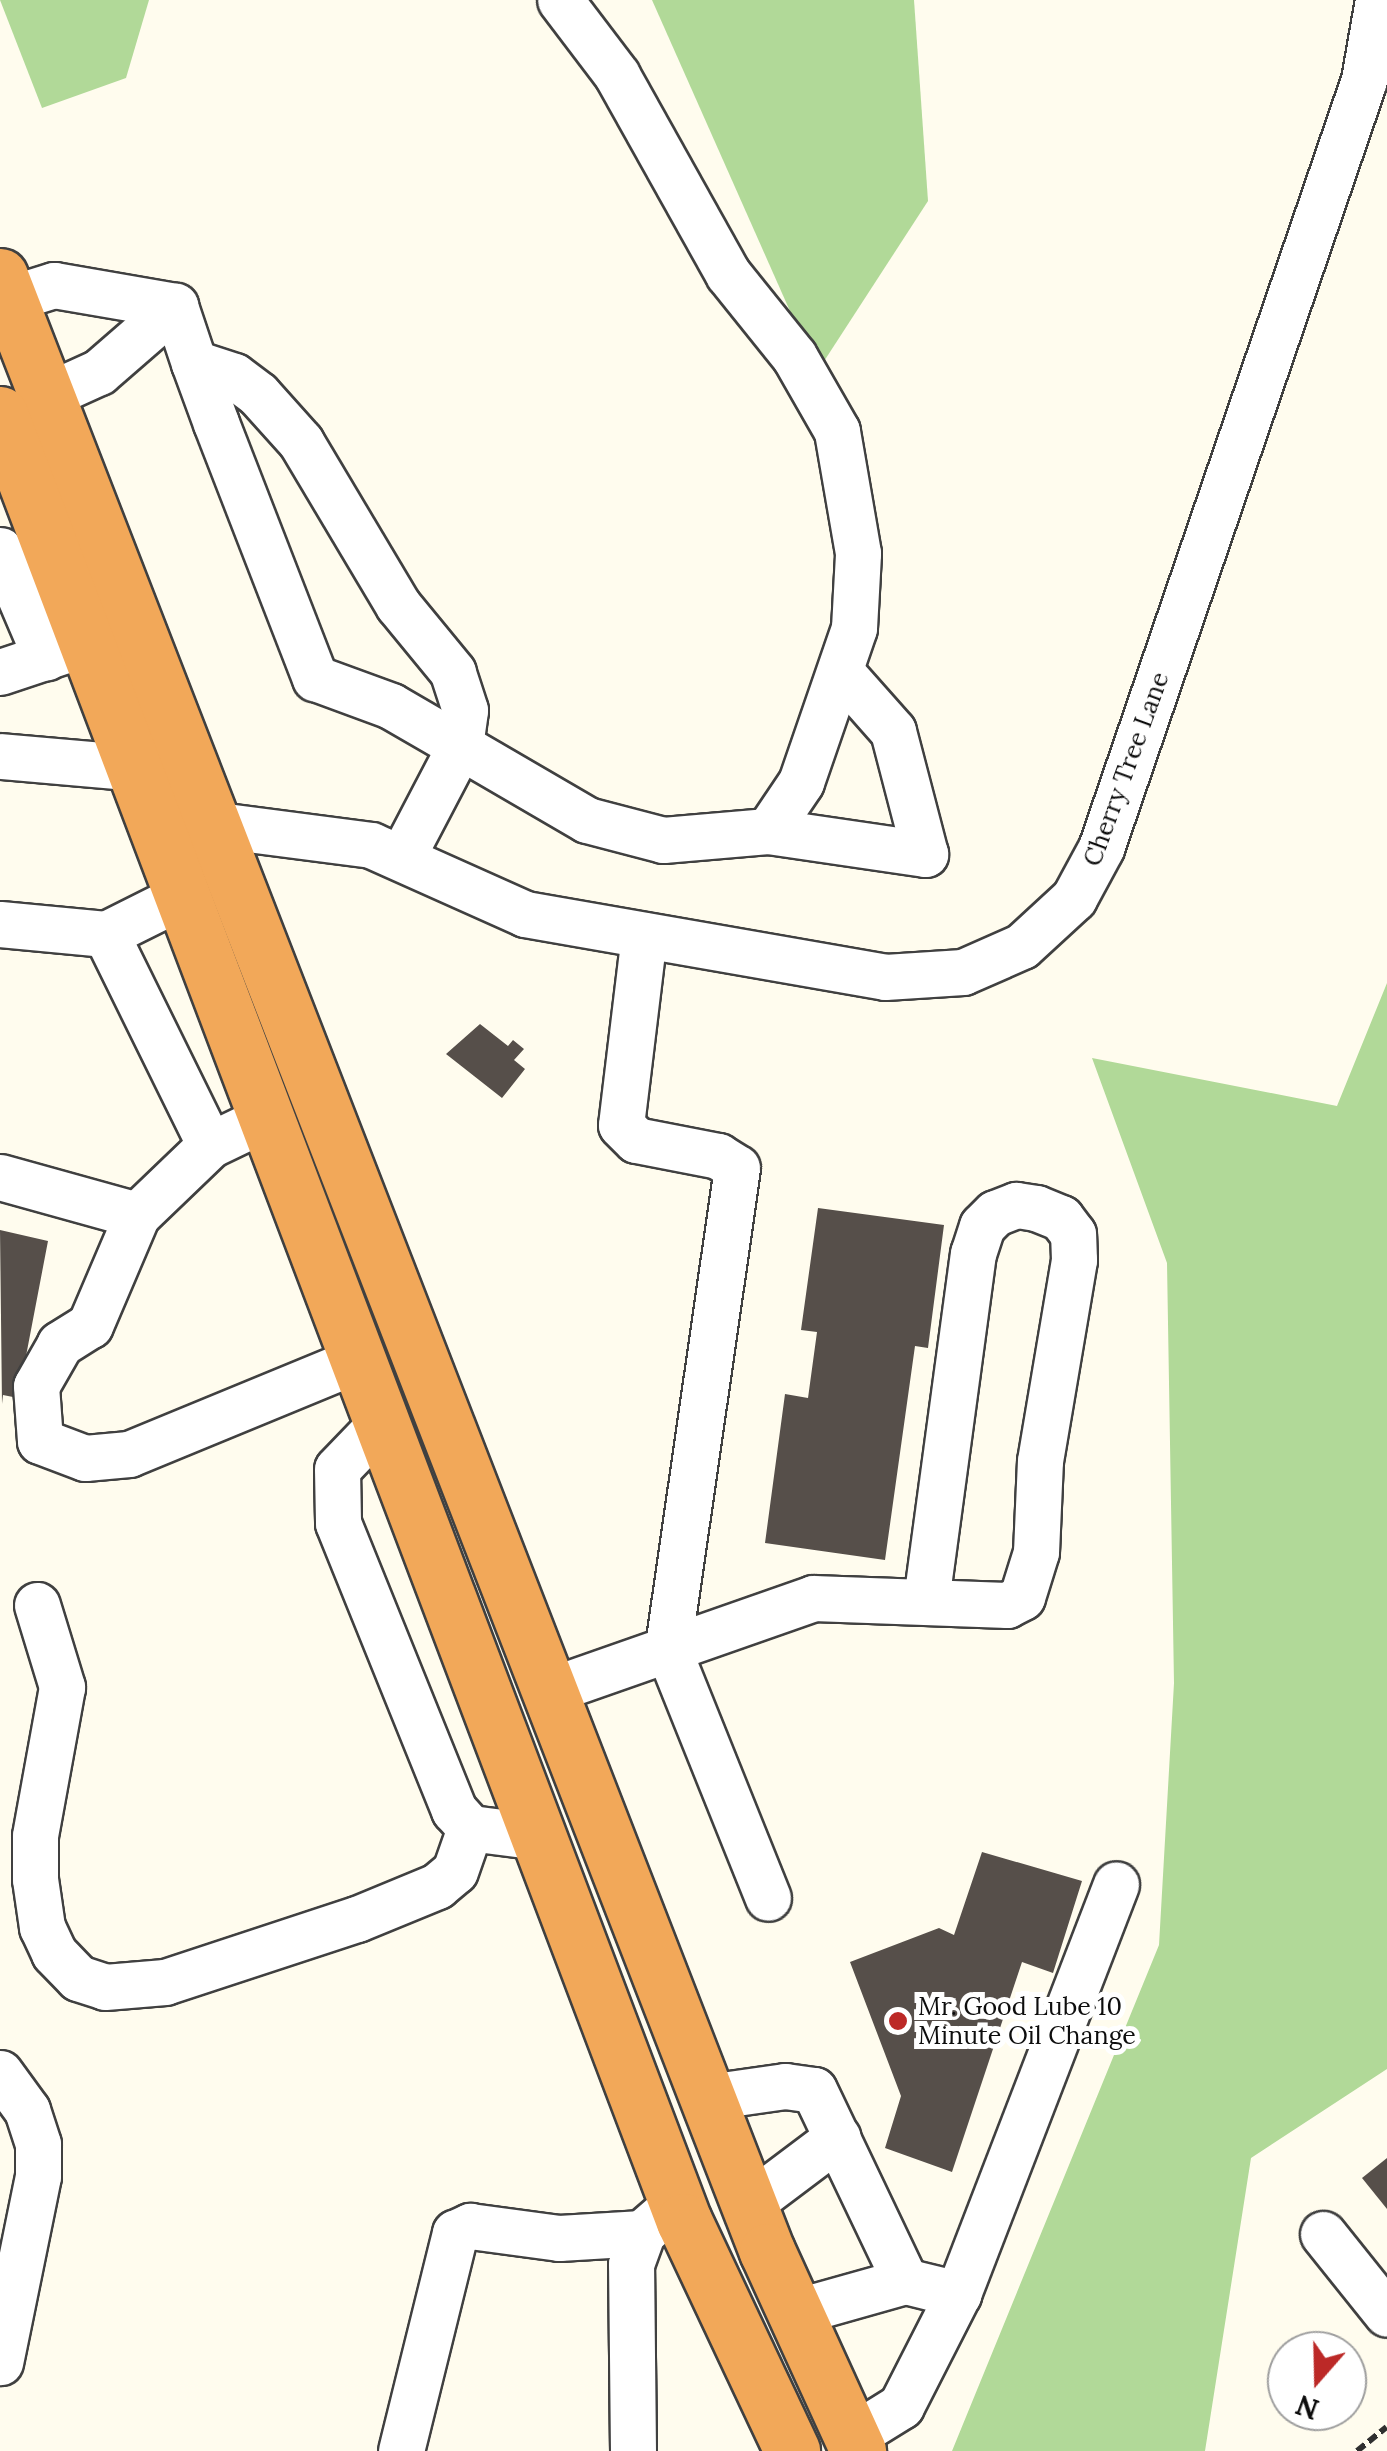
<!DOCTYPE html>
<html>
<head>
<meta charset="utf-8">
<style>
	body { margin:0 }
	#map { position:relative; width:1387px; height:2451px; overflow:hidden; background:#fffcee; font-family:Lora,serif }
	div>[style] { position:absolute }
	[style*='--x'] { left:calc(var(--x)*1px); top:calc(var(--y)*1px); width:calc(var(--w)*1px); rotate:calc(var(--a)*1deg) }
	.forest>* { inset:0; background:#b1d998 }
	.building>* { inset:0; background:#564f4a }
	.path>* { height:6px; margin-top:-3px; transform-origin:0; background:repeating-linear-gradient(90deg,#2f2f2f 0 10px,transparent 0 15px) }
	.roads { filter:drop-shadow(2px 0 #404040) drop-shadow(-2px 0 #404040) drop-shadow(0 2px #404040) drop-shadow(0 -2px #404040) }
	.minor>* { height:45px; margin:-22.5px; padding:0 22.5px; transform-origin:22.5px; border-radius:22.5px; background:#fff }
	.highway>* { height:55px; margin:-27.5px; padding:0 27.5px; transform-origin:27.5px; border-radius:27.5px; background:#f2a859 }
	.dots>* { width:28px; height:28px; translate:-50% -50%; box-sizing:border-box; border:5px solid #fff; border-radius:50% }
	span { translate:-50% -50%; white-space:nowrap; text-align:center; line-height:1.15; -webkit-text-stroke:10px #fff; paint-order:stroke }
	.street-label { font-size:25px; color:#0d0d0d }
	.poi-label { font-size:25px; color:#0d0d0d }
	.left { translate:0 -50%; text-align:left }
	.north { position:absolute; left:1267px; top:2331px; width:100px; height:100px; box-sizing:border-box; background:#fff; border:2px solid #9e9e9e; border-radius:50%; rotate:200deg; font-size:28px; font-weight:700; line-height:40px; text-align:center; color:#0d0d0d }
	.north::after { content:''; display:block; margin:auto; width:35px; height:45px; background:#bc2927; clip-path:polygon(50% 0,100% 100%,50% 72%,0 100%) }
</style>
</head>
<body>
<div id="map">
	<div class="forest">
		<div style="clip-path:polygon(0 0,149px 0,126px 78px,42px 108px)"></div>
		<div style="clip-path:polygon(652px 0,914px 0,928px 201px,817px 372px)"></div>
		<div style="clip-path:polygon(1387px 983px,1387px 2069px,1251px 2158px,1205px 2451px,952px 2451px,1159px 1945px,1174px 1683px,1167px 1263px,1092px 1058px,1337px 1106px)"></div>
	</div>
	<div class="building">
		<div style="clip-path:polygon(480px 1024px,508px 1046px,513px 1040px,524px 1049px,514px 1060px,525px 1069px,502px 1098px,446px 1054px)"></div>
		<div style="clip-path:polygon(818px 1208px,944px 1225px,928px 1348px,915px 1346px,885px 1560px,765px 1543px,785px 1394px,808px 1398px,817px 1332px,801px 1330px)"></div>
		<div style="clip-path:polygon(0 1230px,48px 1241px,18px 1398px,3px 1395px,2px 1404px)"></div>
		<div style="clip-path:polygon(982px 1852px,1082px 1881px,1053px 1973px,1022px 1962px,952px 2172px,885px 2148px,901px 2096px,850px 1962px,939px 1928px,954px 1935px)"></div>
		<div style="clip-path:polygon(1387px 2158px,1387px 2209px,1362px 2178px)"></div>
	</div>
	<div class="path">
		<div style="--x:1357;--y:2451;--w:38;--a:-39"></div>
	</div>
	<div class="roads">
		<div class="minor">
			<div style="--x:9;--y:299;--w:47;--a:-17.3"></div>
			<div style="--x:54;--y:285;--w:123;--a:9.8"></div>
			<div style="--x:175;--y:306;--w:60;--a:71.6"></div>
			<div style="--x:194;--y:363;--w:64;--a:69.9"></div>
			<div style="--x:216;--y:423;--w:274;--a:68.8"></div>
			<div style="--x:315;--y:678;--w:81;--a:20.2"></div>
			<div style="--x:391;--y:706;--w:80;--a:30.1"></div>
			<div style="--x:460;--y:746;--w:36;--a:-82"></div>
			<div style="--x:465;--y:710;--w:40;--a:-108"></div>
			<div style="--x:453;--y:672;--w:87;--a:-129.4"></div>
			<div style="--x:398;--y:605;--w:190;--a:-120.8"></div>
			<div style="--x:301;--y:442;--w:64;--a:-131.9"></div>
			<div style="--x:258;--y:394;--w:30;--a:-143"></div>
			<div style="--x:234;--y:376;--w:42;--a:-162"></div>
			<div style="--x:46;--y:396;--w:58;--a:-24.4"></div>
			<div style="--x:99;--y:372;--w:101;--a:-41"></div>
			<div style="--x:0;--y:550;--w:117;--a:66.9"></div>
			<div style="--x:0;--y:672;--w:76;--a:-18.4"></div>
			<div style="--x:0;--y:756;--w:137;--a:5"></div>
			<div style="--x:210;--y:824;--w:162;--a:7.4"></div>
			<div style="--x:371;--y:845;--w:169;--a:24.1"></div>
			<div style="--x:525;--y:914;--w:365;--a:9.9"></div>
			<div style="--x:885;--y:977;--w:78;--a:-3.7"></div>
			<div style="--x:963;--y:972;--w:64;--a:-23.8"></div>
			<div style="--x:1022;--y:946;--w:71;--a:-42.7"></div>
			<div style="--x:1074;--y:898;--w:57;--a:-61.6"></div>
			<div style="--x:1101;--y:848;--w:812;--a:-71.1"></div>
			<div style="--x:1364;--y:80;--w:81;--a:-80.1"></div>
			<div style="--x:768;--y:831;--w:159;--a:8.3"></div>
			<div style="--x:925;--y:854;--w:127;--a:-104.6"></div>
			<div style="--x:893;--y:731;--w:80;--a:-131.5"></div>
			<div style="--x:403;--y:855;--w:123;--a:-62.4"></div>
			<div style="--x:460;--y:746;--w:147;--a:30.2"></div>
			<div style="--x:587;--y:820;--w:79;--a:14.7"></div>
			<div style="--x:663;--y:840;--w:105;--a:-4.9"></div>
			<div style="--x:768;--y:831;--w:59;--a:-56"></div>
			<div style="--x:801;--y:782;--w:163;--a:-71"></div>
			<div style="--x:854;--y:628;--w:75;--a:-86.9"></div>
			<div style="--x:858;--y:553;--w:124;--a:-99.8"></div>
			<div style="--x:837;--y:431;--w:86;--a:-119.8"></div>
			<div style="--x:794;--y:356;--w:105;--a:-128.8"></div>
			<div style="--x:728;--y:274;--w:228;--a:-119.2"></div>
			<div style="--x:617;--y:75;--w:94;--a:-127.2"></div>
			<div style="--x:0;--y:924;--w:106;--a:5.4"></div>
			<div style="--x:106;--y:934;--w:87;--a:-26.6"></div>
			<div style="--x:106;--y:934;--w:235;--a:63.8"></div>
			<div style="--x:644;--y:935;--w:191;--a:96.9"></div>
			<div style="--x:621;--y:1125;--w:21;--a:45"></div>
			<div style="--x:636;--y:1140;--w:84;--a:11"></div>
			<div style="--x:718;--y:1156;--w:22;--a:32"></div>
			<div style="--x:737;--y:1168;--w:486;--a:98.2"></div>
			<div style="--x:668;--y:1649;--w:268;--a:68.1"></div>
			<div style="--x:268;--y:1117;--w:64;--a:154.2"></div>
			<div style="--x:210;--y:1145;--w:101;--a:136.2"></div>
			<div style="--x:137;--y:1215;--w:120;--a:113.1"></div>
			<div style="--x:90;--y:1325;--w:36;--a:148"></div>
			<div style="--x:60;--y:1344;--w:48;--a:119.7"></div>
			<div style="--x:36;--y:1386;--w:55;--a:85.8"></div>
			<div style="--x:40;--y:1441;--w:48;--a:20.7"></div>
			<div style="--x:85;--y:1458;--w:44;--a:-5.2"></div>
			<div style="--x:129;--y:1454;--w:250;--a:-22.4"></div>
			<div style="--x:0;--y:1177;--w:142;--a:15.5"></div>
			<div style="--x:383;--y:1421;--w:66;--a:133.8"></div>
			<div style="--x:337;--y:1469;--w:54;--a:88.9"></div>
			<div style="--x:338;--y:1523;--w:310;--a:68"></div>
			<div style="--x:454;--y:1810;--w:24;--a:48"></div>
			<div style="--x:470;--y:1828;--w:71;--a:7.3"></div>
			<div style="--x:37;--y:1605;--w:86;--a:73"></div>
			<div style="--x:62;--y:1687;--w:151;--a:100.3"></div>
			<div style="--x:35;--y:1836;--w:43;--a:90"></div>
			<div style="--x:35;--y:1879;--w:49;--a:81.7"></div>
			<div style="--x:42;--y:1927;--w:29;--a:65"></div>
			<div style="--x:54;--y:1953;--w:35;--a:46"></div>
			<div style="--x:78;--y:1978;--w:28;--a:18"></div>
			<div style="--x:105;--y:1987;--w:60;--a:-4.8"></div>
			<div style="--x:165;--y:1982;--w:202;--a:-18.2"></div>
			<div style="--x:357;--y:1919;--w:87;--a:-22.4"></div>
			<div style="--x:437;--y:1886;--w:23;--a:-40"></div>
			<div style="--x:455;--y:1871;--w:46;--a:-70.8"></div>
			<div style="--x:548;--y:1691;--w:281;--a:-19.3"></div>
			<div style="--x:813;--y:1598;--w:194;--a:2.1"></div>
			<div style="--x:1007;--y:1605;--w:17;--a:-28"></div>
			<div style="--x:1022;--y:1597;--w:47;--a:-72.7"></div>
			<div style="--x:1036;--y:1552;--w:91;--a:-87.5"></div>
			<div style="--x:1040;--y:1461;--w:204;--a:-80.4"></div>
			<div style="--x:1074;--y:1260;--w:26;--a:-92"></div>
			<div style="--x:1073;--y:1234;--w:20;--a:-127"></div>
			<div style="--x:1061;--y:1218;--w:27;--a:-158"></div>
			<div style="--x:1036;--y:1208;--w:20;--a:-171"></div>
			<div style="--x:1016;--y:1205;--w:22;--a:159"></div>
			<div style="--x:995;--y:1213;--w:18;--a:135"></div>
			<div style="--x:982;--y:1226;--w:28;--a:108"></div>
			<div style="--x:973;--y:1253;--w:351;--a:97.7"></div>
			<div style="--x:0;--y:2073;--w:46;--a:53.9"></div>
			<div style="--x:27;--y:2110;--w:36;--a:72"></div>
			<div style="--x:38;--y:2144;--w:32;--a:90"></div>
			<div style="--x:38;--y:2176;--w:190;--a:101.5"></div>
			<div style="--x:708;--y:2097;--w:78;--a:-8.1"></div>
			<div style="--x:785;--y:2086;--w:29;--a:8"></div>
			<div style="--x:814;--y:2090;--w:212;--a:64.5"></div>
			<div style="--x:749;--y:2204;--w:111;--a:-37"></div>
			<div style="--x:1323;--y:2234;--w:102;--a:51.3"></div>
			<div style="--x:795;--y:2312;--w:114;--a:-15.7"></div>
			<div style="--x:905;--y:2281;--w:55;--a:13.8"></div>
			<div style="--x:958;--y:2294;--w:439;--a:-68.9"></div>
			<div style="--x:851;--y:2437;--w:59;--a:-31.8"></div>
			<div style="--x:901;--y:2406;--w:126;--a:-63"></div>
			<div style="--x:401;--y:2451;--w:225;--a:-76.1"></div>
			<div style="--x:455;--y:2233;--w:17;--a:-25"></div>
			<div style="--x:470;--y:2226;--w:90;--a:7.7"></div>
			<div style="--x:559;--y:2238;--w:83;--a:-3.4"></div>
			<div style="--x:633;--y:2451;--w:187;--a:-90.6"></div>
			<div style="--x:631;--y:2264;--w:33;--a:-70"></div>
			<div style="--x:642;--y:2233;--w:28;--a:-41"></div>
		</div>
		<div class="highway">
			<div style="--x:0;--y:276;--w:2119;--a:68.78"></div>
			<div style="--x:767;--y:2251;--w:220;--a:65.5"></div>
			<div style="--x:0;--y:414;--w:1932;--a:69.27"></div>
			<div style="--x:684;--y:2221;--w:254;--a:64.8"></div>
		</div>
	</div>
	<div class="dots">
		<div style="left:898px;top:2021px;background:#bc2927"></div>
	</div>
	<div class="street-label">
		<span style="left:1126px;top:769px;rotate:-70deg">Cherry Tree Lane</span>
	</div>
	<div class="poi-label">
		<span class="left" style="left:918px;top:2021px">Mr. Good Lube 10<br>Minute Oil Change</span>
	</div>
	<div class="north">N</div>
</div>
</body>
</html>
